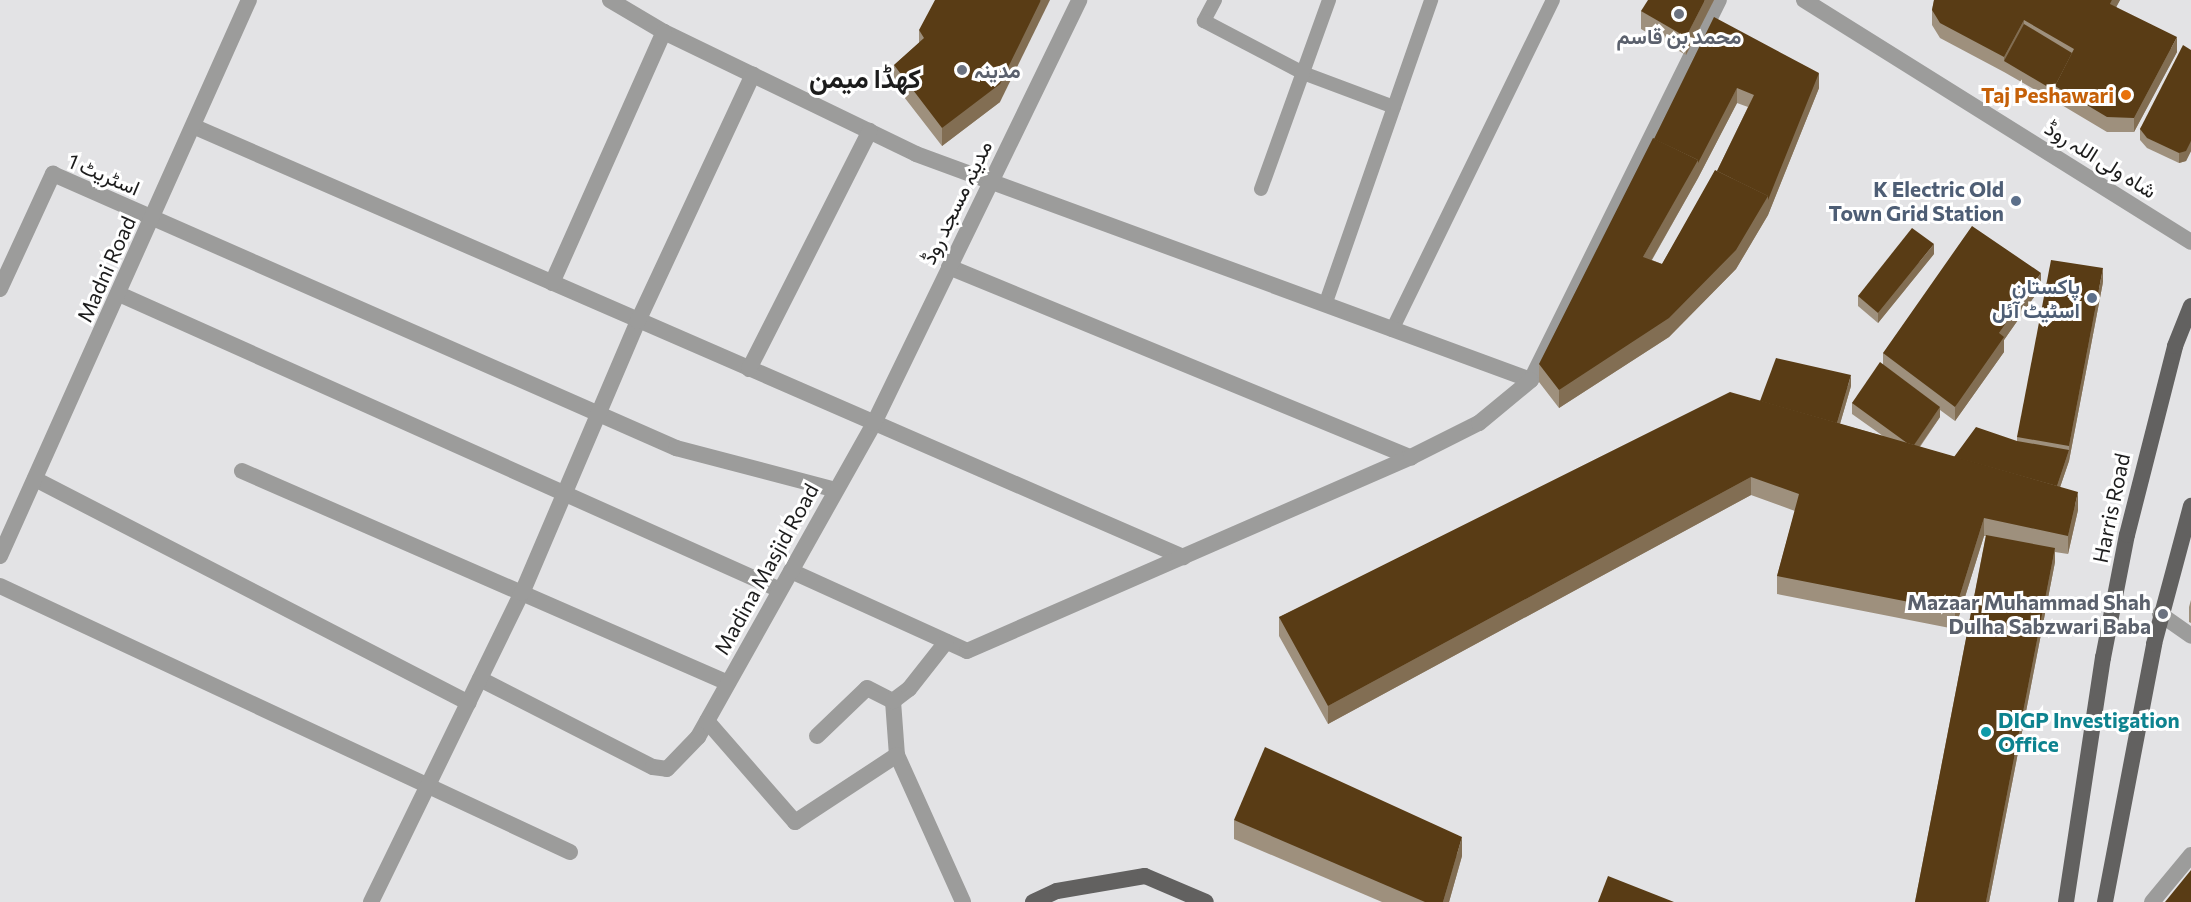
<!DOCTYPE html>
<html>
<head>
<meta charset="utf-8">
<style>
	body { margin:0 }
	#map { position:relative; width:2191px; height:902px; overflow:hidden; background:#e3e3e5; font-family:Commissioner,Vazirmatn,sans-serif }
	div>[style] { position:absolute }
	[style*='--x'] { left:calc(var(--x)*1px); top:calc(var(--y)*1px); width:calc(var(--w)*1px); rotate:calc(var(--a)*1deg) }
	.service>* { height:14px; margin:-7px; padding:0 7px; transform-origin:7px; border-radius:7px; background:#9c9c9b }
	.minor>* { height:16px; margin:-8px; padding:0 8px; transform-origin:8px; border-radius:8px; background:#9c9c9b }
	.tertiary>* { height:16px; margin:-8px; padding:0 8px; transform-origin:8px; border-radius:8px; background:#9c9c9b }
	.primary>* { height:16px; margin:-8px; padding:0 8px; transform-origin:8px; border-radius:8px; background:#626160 }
	.wall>* { inset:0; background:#9e907d }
	.shaded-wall>* { inset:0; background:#826e53 }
	.building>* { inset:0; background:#593c15 }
	.dots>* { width:16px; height:16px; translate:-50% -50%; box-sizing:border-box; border:3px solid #fff; border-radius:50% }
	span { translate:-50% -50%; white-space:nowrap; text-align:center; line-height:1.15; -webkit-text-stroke:6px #fff; paint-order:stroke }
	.worship-label { font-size:21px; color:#5b616d; font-weight:700 }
	.left { translate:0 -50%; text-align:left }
	.right { translate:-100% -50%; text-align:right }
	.food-label { font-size:21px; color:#c56008; font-weight:700 }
	.street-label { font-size:21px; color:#1c1c1c }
	.service-label { font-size:21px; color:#4e5e75; font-weight:700 }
	.culture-label { font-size:21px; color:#0d838f; font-weight:700 }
	.district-label { font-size:27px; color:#1c1c1c; font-weight:700 }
</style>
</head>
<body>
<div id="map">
	<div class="service">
		<div style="--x:1215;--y:0;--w:24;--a:118"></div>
		<div style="--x:1204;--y:21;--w:112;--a:27.7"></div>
		<div style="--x:1303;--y:73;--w:97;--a:20.5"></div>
		<div style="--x:1261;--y:189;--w:201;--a:-70.2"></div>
		<div style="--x:1325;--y:305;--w:323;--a:-70.8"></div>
		<div style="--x:1392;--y:330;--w:367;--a:-64"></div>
	</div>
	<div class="minor">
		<div style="--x:610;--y:0;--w:63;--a:30.7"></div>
		<div style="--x:664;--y:32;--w:280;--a:25.8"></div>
		<div style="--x:916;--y:154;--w:655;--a:20.18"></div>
		<div style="--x:1531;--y:380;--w:424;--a:-63.7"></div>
		<div style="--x:195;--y:127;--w:1078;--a:23.52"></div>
		<div style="--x:949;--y:267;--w:500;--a:22.4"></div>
		<div style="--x:552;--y:283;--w:275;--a:-66"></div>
		<div style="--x:0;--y:289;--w:127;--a:-65.3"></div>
		<div style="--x:53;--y:174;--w:681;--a:23.74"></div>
		<div style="--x:676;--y:448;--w:165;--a:14.7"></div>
		<div style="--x:119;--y:294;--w:724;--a:24.12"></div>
		<div style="--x:749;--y:369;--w:267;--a:-63.1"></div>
		<div style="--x:242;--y:471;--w:530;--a:23.57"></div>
		<div style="--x:35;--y:479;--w:488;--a:27.3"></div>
		<div style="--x:0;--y:556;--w:609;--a:-65.88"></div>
		<div style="--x:791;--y:571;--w:193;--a:24.4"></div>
		<div style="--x:967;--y:651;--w:485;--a:-23.6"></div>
		<div style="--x:1411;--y:457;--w:76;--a:-26.6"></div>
		<div style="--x:1479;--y:423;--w:67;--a:-39.6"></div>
		<div style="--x:0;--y:586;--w:629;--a:25.02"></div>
		<div style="--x:2160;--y:614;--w:38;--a:35"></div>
		<div style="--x:480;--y:679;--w:194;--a:27"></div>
		<div style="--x:653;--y:767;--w:14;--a:8"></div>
		<div style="--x:667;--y:769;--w:45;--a:-45.9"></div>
		<div style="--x:698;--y:737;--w:360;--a:-60.7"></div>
		<div style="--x:874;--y:423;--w:470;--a:-64.1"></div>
		<div style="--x:893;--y:701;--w:54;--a:85.8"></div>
		<div style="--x:897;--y:755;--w:161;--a:65.8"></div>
		<div style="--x:707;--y:721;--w:134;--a:48.9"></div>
		<div style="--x:795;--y:822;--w:122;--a:-33.3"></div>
		<div style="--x:817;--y:736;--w:69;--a:-43.8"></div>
		<div style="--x:867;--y:688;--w:29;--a:27"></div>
		<div style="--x:893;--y:701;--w:20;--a:-37"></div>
		<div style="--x:909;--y:689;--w:60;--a:-51.8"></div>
		<div style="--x:371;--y:902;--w:344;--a:-64"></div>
		<div style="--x:522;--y:593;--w:296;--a:-66.9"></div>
		<div style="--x:638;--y:321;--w:272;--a:-65"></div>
		<div style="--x:2152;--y:902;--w:61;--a:-50.3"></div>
	</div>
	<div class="tertiary">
		<div style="--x:1804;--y:0;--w:456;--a:32"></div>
	</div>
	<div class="primary">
		<div style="--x:1033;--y:902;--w:26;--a:-25"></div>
		<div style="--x:1057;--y:891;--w:89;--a:-9.7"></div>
		<div style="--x:1145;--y:876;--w:66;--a:23.1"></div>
		<div style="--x:2066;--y:902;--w:247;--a:-81.4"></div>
		<div style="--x:2103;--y:658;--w:125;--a:-79"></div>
		<div style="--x:2127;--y:535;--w:195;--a:-75.7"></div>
		<div style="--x:2175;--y:346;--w:43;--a:-68.2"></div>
		<div style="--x:2105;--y:902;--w:263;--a:-79.2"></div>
		<div style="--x:2154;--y:644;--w:143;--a:-75"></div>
	</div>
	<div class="wall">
		<div style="clip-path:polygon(1714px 0,1686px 55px,1641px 29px,1641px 11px)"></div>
		<div style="clip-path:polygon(1934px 0,2120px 0,2116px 7px,2177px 52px,2134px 132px,2107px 132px,2055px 101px,2055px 98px,2053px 100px,2004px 72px,1940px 38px,1932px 25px,1932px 10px)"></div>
		<div style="clip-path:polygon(evenodd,1714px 17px,1819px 88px,1768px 215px,1736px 269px,1669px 337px,1559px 408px,1539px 382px,1539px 364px,1654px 139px,1714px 17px,1737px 103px,1748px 107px,1717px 171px,1662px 264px,1652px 260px,1698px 178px,1737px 103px)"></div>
		<div style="clip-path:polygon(919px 30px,1000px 102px,942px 146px,894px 84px,894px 65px,919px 43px)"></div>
		<div style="clip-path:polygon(2191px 50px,2191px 151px,2186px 161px,2179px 163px,2147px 148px,2140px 140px,2140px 129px)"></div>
		<div style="clip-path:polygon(1934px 254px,1878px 323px,1858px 306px,1858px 296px)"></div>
		<div style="clip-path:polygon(2103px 282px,2069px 461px,2060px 487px,2078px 510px,2068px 554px,2055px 552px,2055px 562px,1989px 902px,1915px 902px,1986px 536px,1984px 536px,1955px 629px,1777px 594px,1777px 576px,1795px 511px,1751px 495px,1328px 724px,1279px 636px,1279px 617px,1760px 401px,1851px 386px,1840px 424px,1883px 436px,1852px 414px,1852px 403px,1883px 364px,1883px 353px,2041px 287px,2004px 340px,2004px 352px,1955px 421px,1940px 410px,1940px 417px,1920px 447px,1954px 457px,2017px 441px,2017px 437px)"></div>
		<div style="clip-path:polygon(2191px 600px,2191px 623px,2189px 622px,2189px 607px)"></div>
		<div style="clip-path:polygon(1234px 820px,1462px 856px,1449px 902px,1382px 902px,1234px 839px)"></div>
	</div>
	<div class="shaded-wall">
		<div style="clip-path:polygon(1041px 0,1050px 0,1000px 102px,942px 146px,942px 128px)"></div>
		<div style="clip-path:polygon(1705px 0,1714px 0,1686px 55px,1686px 37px)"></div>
		<div style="clip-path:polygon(2112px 0,2120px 0,2110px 19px,2110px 4px)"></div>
		<div style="clip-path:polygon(2024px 20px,2024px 34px,2004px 61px,2004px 57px)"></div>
		<div style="clip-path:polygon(2177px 37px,2177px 52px,2134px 132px,2134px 118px)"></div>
		<div style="clip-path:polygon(1819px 73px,1819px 88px,1768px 215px,1736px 269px,1669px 337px,1559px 408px,1559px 390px)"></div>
		<div style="clip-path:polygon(1737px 88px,1737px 103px,1698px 178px,1643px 275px,1643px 257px)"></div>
		<div style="clip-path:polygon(2191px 141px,2191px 151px,2186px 161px,2179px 163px,2179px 153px)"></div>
		<div style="clip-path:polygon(1934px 244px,1934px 254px,1878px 323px,1878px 313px)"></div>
		<div style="clip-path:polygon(2103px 268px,2103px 282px,2069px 461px,2054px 505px,2054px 495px,2069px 450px,2069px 446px)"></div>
		<div style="clip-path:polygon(2041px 273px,2041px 287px,2004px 340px,2004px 352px,1955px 421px,1955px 407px,1999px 333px)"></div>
		<div style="clip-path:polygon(1851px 375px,1851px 386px,1835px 441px,1835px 431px)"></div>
		<div style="clip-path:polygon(1940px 407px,1940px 417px,1912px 457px,1912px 447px)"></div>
		<div style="clip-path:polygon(1751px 477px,1751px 495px,1328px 724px,1328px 706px)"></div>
		<div style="clip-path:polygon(2078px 492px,2078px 510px,2068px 554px,2068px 536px)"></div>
		<div style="clip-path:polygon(1984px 518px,1984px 536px,1955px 629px,1955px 611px)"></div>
		<div style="clip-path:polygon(2055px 548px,2055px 562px,1989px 902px,1986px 902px)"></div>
		<div style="clip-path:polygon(1462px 837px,1462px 856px,1449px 902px,1443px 902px)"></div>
	</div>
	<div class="building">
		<div style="clip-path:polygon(935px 0,1041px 0,1000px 84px,942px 128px,894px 65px,924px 38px,919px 30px)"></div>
		<div style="clip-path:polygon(1648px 0,1705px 0,1686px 37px,1641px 11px)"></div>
		<div style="clip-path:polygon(1934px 0,2112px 0,2110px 4px,2177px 37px,2134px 118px,2107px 117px,2055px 86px,2074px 49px,2024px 20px,2004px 57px,1940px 23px,1932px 10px)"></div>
		<div style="clip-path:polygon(1714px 17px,1819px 73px,1768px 200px,1768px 196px,1717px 171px,1754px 95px,1737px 88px,1698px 163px,1698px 160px,1654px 139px)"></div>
		<div style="clip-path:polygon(2024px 24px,2072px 53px,2053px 90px,2004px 61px)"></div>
		<div style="clip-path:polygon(2183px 45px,2191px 50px,2191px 141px,2186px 151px,2179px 153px,2147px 138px,2140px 129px)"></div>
		<div style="clip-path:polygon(1653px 138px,1698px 160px,1643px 257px,1662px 264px,1715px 170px,1768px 196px,1736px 250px,1669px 318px,1559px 390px,1539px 364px)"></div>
		<div style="clip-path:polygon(1972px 226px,2041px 273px,1999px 333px,2004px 337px,1955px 407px,1883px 353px)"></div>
		<div style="clip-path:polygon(1912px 228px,1934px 244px,1878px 313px,1858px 296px)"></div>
		<div style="clip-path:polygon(2051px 260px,2103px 268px,2069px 446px,2017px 437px)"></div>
		<div style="clip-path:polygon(1776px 358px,1851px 375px,1837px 423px,1760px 401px)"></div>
		<div style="clip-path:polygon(1880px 362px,1940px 407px,1914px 445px,1907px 443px,1852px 403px)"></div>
		<div style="clip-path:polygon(1730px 392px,2078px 492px,2068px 536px,1984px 518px,1955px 611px,1777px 576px,1799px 494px,1751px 477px,1328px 706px,1279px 617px)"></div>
		<div style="clip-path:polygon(1976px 427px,2017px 441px,2069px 450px,2057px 486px,1954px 457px)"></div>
		<div style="clip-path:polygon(1986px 535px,2055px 548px,1986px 902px,1915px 902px)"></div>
		<div style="clip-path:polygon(1265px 747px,1462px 837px,1443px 902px,1425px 902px,1234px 820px)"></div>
		<div style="clip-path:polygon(2191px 870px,2191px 902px,2165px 902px)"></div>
		<div style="clip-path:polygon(1608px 876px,1674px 902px,1598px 902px)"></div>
	</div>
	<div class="dots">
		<div style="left:1679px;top:14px;background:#6b7280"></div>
		<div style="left:962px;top:70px;background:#6b7280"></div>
		<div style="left:2126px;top:95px;background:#e8710a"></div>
		<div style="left:2016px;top:201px;background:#5c6f8a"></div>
		<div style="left:2092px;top:298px;background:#5c6f8a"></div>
		<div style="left:2163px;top:614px;background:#6b7280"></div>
		<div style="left:1986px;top:732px;background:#0f9aa8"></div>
	</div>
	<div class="worship-label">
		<span style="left:1679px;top:36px">محمد بن قاسم</span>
		<span class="left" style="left:974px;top:70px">مدینہ</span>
		<span class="right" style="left:2151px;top:614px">Mazaar Muhammad Shah<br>Dulha Sabzwari Baba</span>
	</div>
	<div class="food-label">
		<span class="right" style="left:2114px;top:95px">Taj Peshawari</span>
	</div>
	<div class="street-label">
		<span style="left:2101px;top:159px;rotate:32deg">شاہ ولی اللہ روڈ</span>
		<span style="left:104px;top:174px;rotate:23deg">اسٹریٹ 1</span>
		<span style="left:956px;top:202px;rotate:-64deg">مدینہ مسجد روڈ</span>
		<span style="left:106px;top:269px;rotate:-66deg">Madni Road</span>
		<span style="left:2111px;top:508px;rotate:-78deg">Harris Road</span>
		<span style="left:766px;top:569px;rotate:-61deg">Madina Masjid Road</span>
	</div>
	<div class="service-label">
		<span class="right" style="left:2004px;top:201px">K Electric Old<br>Town Grid Station</span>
		<span class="right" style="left:2080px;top:298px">پاکستان<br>اسٹیٹ آئل</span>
	</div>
	<div class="culture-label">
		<span class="left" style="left:1998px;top:732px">DIGP Investigation<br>Office</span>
	</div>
	<div class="district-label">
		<span style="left:865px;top:78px">کھڈا میمن</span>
	</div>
</div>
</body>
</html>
